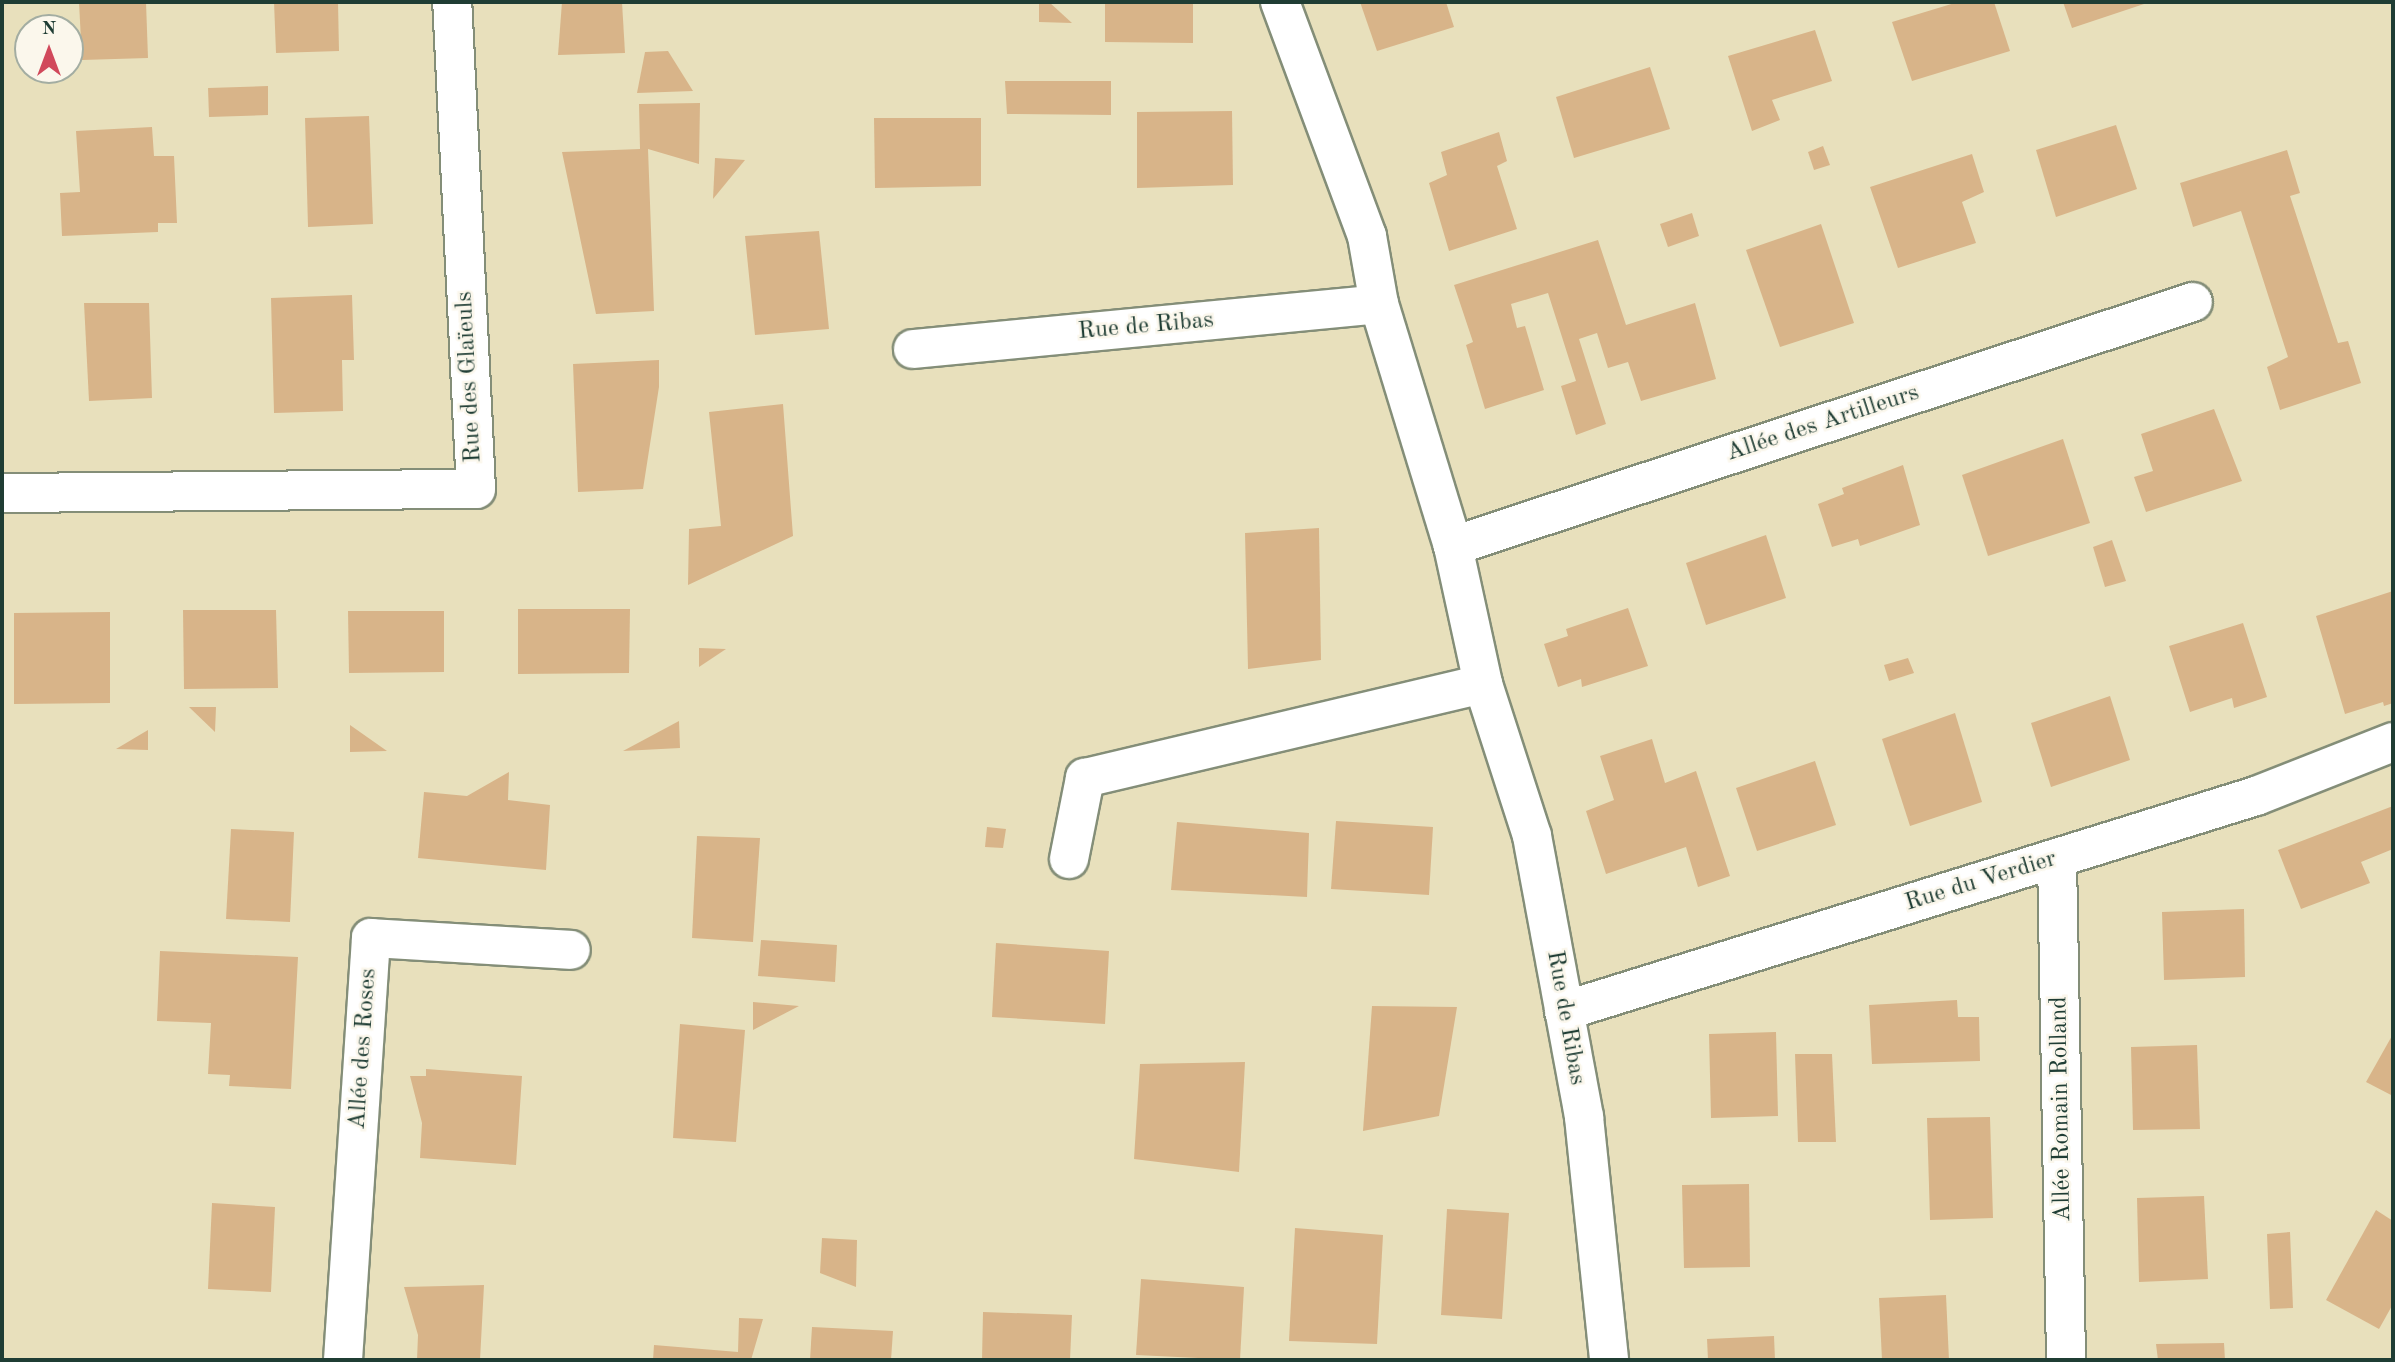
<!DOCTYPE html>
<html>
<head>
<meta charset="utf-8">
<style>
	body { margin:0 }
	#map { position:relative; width:2395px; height:1362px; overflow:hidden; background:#e8e0bc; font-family:"Old Standard TT",serif }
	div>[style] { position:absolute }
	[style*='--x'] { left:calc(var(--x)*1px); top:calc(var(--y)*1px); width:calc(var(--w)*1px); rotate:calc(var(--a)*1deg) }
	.building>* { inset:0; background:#d8b489 }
	.roads { filter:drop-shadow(2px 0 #848e78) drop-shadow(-2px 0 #848e78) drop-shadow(0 2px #848e78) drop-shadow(0 -2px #848e78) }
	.street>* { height:38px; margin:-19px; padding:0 19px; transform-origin:19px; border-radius:19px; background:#fff }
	span { translate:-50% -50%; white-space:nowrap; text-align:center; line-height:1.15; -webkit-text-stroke:5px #fbf7ec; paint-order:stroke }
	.street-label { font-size:24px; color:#1f3d34 }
	.frame { position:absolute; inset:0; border:4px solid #1f3d34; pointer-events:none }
	.north { position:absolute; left:14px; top:14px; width:70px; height:70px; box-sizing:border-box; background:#fbf7ec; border:2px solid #a3ada2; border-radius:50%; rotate:0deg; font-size:19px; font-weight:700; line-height:28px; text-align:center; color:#1f3d34 }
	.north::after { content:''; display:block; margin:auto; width:24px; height:32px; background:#d1495b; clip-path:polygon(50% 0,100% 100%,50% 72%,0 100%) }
</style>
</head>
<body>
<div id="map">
	<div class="building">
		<div style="clip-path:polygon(79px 2px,146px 2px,148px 58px,82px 60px)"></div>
		<div style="clip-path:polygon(274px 2px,338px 2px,339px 51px,276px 53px)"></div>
		<div style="clip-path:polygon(562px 2px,622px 2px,625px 53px,558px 55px)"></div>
		<div style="clip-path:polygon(1039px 2px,1049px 2px,1072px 23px,1039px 22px)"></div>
		<div style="clip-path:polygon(1105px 2px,1193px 2px,1193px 43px,1105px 42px)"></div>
		<div style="clip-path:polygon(1360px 2px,1446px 2px,1454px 27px,1377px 51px)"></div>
		<div style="clip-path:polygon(1958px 2px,1994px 2px,2010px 51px,1912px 81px,1892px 22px)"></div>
		<div style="clip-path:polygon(2063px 2px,2150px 2px,2072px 28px)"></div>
		<div style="clip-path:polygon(1815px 30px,1832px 81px,1772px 100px,1780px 120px,1752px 131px,1728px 56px)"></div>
		<div style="clip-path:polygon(668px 51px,693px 91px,637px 93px,645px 52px)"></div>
		<div style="clip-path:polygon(1650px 67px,1670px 129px,1574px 158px,1556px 97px)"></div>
		<div style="clip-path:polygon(1005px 81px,1111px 81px,1111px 115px,1007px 114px)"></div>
		<div style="clip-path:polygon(268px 86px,268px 115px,209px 117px,208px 88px)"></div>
		<div style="clip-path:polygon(700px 103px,699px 164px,648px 149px,654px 311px,596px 314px,562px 152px,640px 149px,639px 104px)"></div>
		<div style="clip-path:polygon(1232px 111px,1233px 185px,1137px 188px,1137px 112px)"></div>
		<div style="clip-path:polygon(369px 116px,373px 224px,308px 227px,305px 118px)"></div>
		<div style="clip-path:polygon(874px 118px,981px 118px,981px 186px,875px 188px)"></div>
		<div style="clip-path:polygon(2116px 125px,2137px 189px,2056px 217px,2036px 150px)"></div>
		<div style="clip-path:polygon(152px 127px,154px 156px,174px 156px,177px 223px,158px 223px,158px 232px,62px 236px,60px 193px,80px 192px,76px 131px)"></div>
		<div style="clip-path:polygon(1499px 132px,1507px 161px,1497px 166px,1517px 229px,1449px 251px,1429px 183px,1447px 175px,1441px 152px)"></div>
		<div style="clip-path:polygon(1823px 146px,1830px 165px,1814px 170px,1808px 152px)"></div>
		<div style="clip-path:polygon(2287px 150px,2300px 193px,2290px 196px,2338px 343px,2348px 341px,2361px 383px,2280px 410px,2267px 367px,2288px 357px,2241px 211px,2193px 227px,2180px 183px)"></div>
		<div style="clip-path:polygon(1972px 154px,1984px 192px,1962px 202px,1976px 243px,1898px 268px,1870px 187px)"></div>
		<div style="clip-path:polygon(715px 158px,745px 160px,713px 199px)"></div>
		<div style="clip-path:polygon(1692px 213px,1699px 236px,1668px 247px,1660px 224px)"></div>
		<div style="clip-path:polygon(1821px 224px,1854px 323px,1780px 347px,1746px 250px)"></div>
		<div style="clip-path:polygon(819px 231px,829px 329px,755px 335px,745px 236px)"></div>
		<div style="clip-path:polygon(1598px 240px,1626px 325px,1695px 303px,1716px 379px,1641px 401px,1628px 362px,1608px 368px,1597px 333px,1579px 339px,1606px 424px,1576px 435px,1561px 386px,1576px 381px,1548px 293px,1511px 304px,1517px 328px,1525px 326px,1544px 390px,1485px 409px,1466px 345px,1473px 342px,1454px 285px)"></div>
		<div style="clip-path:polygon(352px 295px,354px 360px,342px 360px,343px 411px,274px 413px,271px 298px)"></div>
		<div style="clip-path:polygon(84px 303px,149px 303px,152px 398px,89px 401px)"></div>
		<div style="clip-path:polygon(659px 360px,659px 387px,643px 489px,578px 492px,573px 364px)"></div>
		<div style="clip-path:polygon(783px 404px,793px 536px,688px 585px,689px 529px,721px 526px,709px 412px)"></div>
		<div style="clip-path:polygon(2214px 409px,2242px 481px,2146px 512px,2134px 477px,2153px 471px,2141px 434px)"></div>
		<div style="clip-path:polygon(2063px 439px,2090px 523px,1988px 556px,1962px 475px)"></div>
		<div style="clip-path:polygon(1903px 465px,1920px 525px,1860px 546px,1858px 539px,1832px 547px,1818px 504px,1844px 494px,1842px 488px)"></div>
		<div style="clip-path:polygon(1319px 528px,1321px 660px,1248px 669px,1245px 533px)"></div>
		<div style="clip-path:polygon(1766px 535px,1786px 598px,1706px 625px,1686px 563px)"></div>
		<div style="clip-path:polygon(2112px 540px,2126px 581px,2105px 587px,2093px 547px)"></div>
		<div style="clip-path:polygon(2393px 591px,2393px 703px,2384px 706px,2383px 702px,2345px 714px,2316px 616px)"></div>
		<div style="clip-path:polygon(1628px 608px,1648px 666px,1582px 687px,1581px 679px,1558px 687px,1544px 644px,1568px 636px,1566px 629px)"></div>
		<div style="clip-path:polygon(518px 609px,630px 609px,629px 673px,518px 674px)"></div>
		<div style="clip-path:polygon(183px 610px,276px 610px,278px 688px,184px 689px)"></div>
		<div style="clip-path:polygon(348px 611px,444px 611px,444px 672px,349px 673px)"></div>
		<div style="clip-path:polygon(110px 612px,110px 703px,14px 704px,14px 613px)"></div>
		<div style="clip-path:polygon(2243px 623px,2267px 697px,2234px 708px,2232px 698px,2190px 712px,2169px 646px)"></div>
		<div style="clip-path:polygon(699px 648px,726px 649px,699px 667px)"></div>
		<div style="clip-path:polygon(1908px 658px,1914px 673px,1889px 681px,1884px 665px)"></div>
		<div style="clip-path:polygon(2110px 696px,2130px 760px,2051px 787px,2031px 723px)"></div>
		<div style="clip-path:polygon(189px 707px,216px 707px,215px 732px)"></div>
		<div style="clip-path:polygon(1955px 713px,1982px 802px,1910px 826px,1882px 739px)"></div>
		<div style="clip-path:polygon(679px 721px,680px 748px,623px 751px)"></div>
		<div style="clip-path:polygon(350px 725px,387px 751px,350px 752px)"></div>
		<div style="clip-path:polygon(148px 730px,148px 750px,116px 749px)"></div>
		<div style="clip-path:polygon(1652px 739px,1665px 783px,1696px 771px,1730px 876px,1698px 887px,1686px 847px,1606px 874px,1586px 811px,1614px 800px,1600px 756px)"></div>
		<div style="clip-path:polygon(1815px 761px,1836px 825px,1757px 851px,1736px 788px)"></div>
		<div style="clip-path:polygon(509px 772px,508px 800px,550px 805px,546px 870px,418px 858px,424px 792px,467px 796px)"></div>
		<div style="clip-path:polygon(2393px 806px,2393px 849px,2361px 862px,2370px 883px,2301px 909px,2278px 850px)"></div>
		<div style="clip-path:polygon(1336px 821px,1433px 827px,1429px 895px,1331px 889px)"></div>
		<div style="clip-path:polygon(1177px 822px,1309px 833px,1307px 897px,1171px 890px)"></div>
		<div style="clip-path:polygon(987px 827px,1006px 829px,1003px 848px,985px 847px)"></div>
		<div style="clip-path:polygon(231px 829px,294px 832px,290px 922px,226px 919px)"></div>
		<div style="clip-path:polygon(697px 836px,760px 838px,753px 942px,692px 938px)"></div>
		<div style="clip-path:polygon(2244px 909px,2245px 977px,2164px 980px,2162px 912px)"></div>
		<div style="clip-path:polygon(761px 940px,837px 945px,835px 982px,758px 976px)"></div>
		<div style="clip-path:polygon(996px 943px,1109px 951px,1105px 1024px,992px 1017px)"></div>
		<div style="clip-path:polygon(160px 951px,298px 957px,291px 1089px,229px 1086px,230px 1075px,208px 1074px,211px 1023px,157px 1021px)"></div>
		<div style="clip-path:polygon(1957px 1000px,1958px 1017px,1979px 1017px,1980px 1061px,1872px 1064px,1869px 1005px)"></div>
		<div style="clip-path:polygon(753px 1002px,799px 1006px,753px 1030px)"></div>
		<div style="clip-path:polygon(1372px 1006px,1457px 1007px,1439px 1116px,1363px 1131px)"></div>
		<div style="clip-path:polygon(680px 1024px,745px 1030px,736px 1142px,673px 1138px)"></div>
		<div style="clip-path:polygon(1776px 1032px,1778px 1116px,1711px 1118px,1709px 1034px)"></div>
		<div style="clip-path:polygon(2393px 1034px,2393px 1096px,2366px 1082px)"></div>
		<div style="clip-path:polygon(2197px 1045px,2200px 1129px,2133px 1130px,2131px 1047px)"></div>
		<div style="clip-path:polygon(1795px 1054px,1832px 1054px,1836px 1142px,1798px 1142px)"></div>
		<div style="clip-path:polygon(1245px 1062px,1239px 1172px,1134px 1159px,1140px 1064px)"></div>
		<div style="clip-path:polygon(426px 1069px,522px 1076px,516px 1165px,420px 1158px,422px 1123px,410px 1076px,426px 1076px)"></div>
		<div style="clip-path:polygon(1990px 1117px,1993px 1218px,1930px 1220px,1927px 1118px)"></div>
		<div style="clip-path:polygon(1749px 1184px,1750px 1267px,1684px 1268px,1682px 1185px)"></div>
		<div style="clip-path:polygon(2204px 1196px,2208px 1279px,2139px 1282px,2137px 1198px)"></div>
		<div style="clip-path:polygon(212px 1203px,275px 1207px,271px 1292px,208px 1289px)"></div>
		<div style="clip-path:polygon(1447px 1209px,1509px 1213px,1502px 1319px,1441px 1315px)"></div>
		<div style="clip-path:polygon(2376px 1210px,2393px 1221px,2393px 1304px,2379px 1329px,2326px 1300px)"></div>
		<div style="clip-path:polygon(1295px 1228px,1383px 1235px,1377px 1344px,1289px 1341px)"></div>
		<div style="clip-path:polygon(2290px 1232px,2293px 1308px,2270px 1309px,2267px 1234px)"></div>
		<div style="clip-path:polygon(822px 1238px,857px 1240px,856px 1287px,820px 1273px)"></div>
		<div style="clip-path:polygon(1141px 1279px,1244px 1287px,1240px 1360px,1136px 1355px)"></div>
		<div style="clip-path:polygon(484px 1285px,480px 1360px,417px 1360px,418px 1335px,404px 1287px)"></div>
		<div style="clip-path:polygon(1946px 1295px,1949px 1360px,1882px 1360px,1879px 1298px)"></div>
		<div style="clip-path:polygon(983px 1312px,1072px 1315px,1070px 1360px,982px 1360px)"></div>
		<div style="clip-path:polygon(739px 1318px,763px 1319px,751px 1360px,653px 1360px,654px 1345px,738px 1352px)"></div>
		<div style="clip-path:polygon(812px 1327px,893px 1331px,891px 1360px,810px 1360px)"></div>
		<div style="clip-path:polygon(1774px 1336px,1775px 1360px,1708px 1360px,1707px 1339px)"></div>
		<div style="clip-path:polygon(2224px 1343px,2225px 1360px,2158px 1360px,2156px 1344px)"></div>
	</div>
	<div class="roads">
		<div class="street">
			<div style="--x:1280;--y:2;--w:250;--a:69.6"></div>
			<div style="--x:1367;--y:236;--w:69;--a:80"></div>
			<div style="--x:1379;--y:304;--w:253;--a:73"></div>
			<div style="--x:1453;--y:546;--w:141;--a:77.7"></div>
			<div style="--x:1483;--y:684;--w:160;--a:72.1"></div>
			<div style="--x:1532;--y:836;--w:286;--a:79.5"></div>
			<div style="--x:1584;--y:1117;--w:244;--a:84.1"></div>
			<div style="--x:913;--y:349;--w:468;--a:-5.5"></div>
			<div style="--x:2;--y:493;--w:474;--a:-0.5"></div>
			<div style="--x:476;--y:489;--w:488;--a:-92.8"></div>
			<div style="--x:1453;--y:546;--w:779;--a:-18.25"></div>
			<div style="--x:2057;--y:858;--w:502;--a:88.97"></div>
			<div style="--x:1069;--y:859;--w:83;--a:-78.8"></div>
			<div style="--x:1085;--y:778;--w:409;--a:-13.3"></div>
			<div style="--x:1564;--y:1011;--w:725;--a:-17.26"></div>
			<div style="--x:2256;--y:796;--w:147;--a:-21.5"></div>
			<div style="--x:343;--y:1360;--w:423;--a:-86.2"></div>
			<div style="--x:371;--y:938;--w:200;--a:3.4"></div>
		</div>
	</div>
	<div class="street-label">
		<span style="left:1146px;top:327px;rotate:-5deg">Rue de Ribas</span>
		<span style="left:470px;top:377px;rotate:-93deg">Rue des Glaïeuls</span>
		<span style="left:1823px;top:424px;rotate:-18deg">Allée des Artilleurs</span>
		<span style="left:1981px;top:882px;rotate:-17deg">Rue du Verdier</span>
		<span style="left:1565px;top:1018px;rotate:80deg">Rue de Ribas</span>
		<span style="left:364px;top:1049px;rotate:-86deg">Allée des Roses</span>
		<span style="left:2062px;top:1109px;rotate:-91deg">Allée Romain Rolland</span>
	</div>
	<div class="frame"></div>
	<div class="north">N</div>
</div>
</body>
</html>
